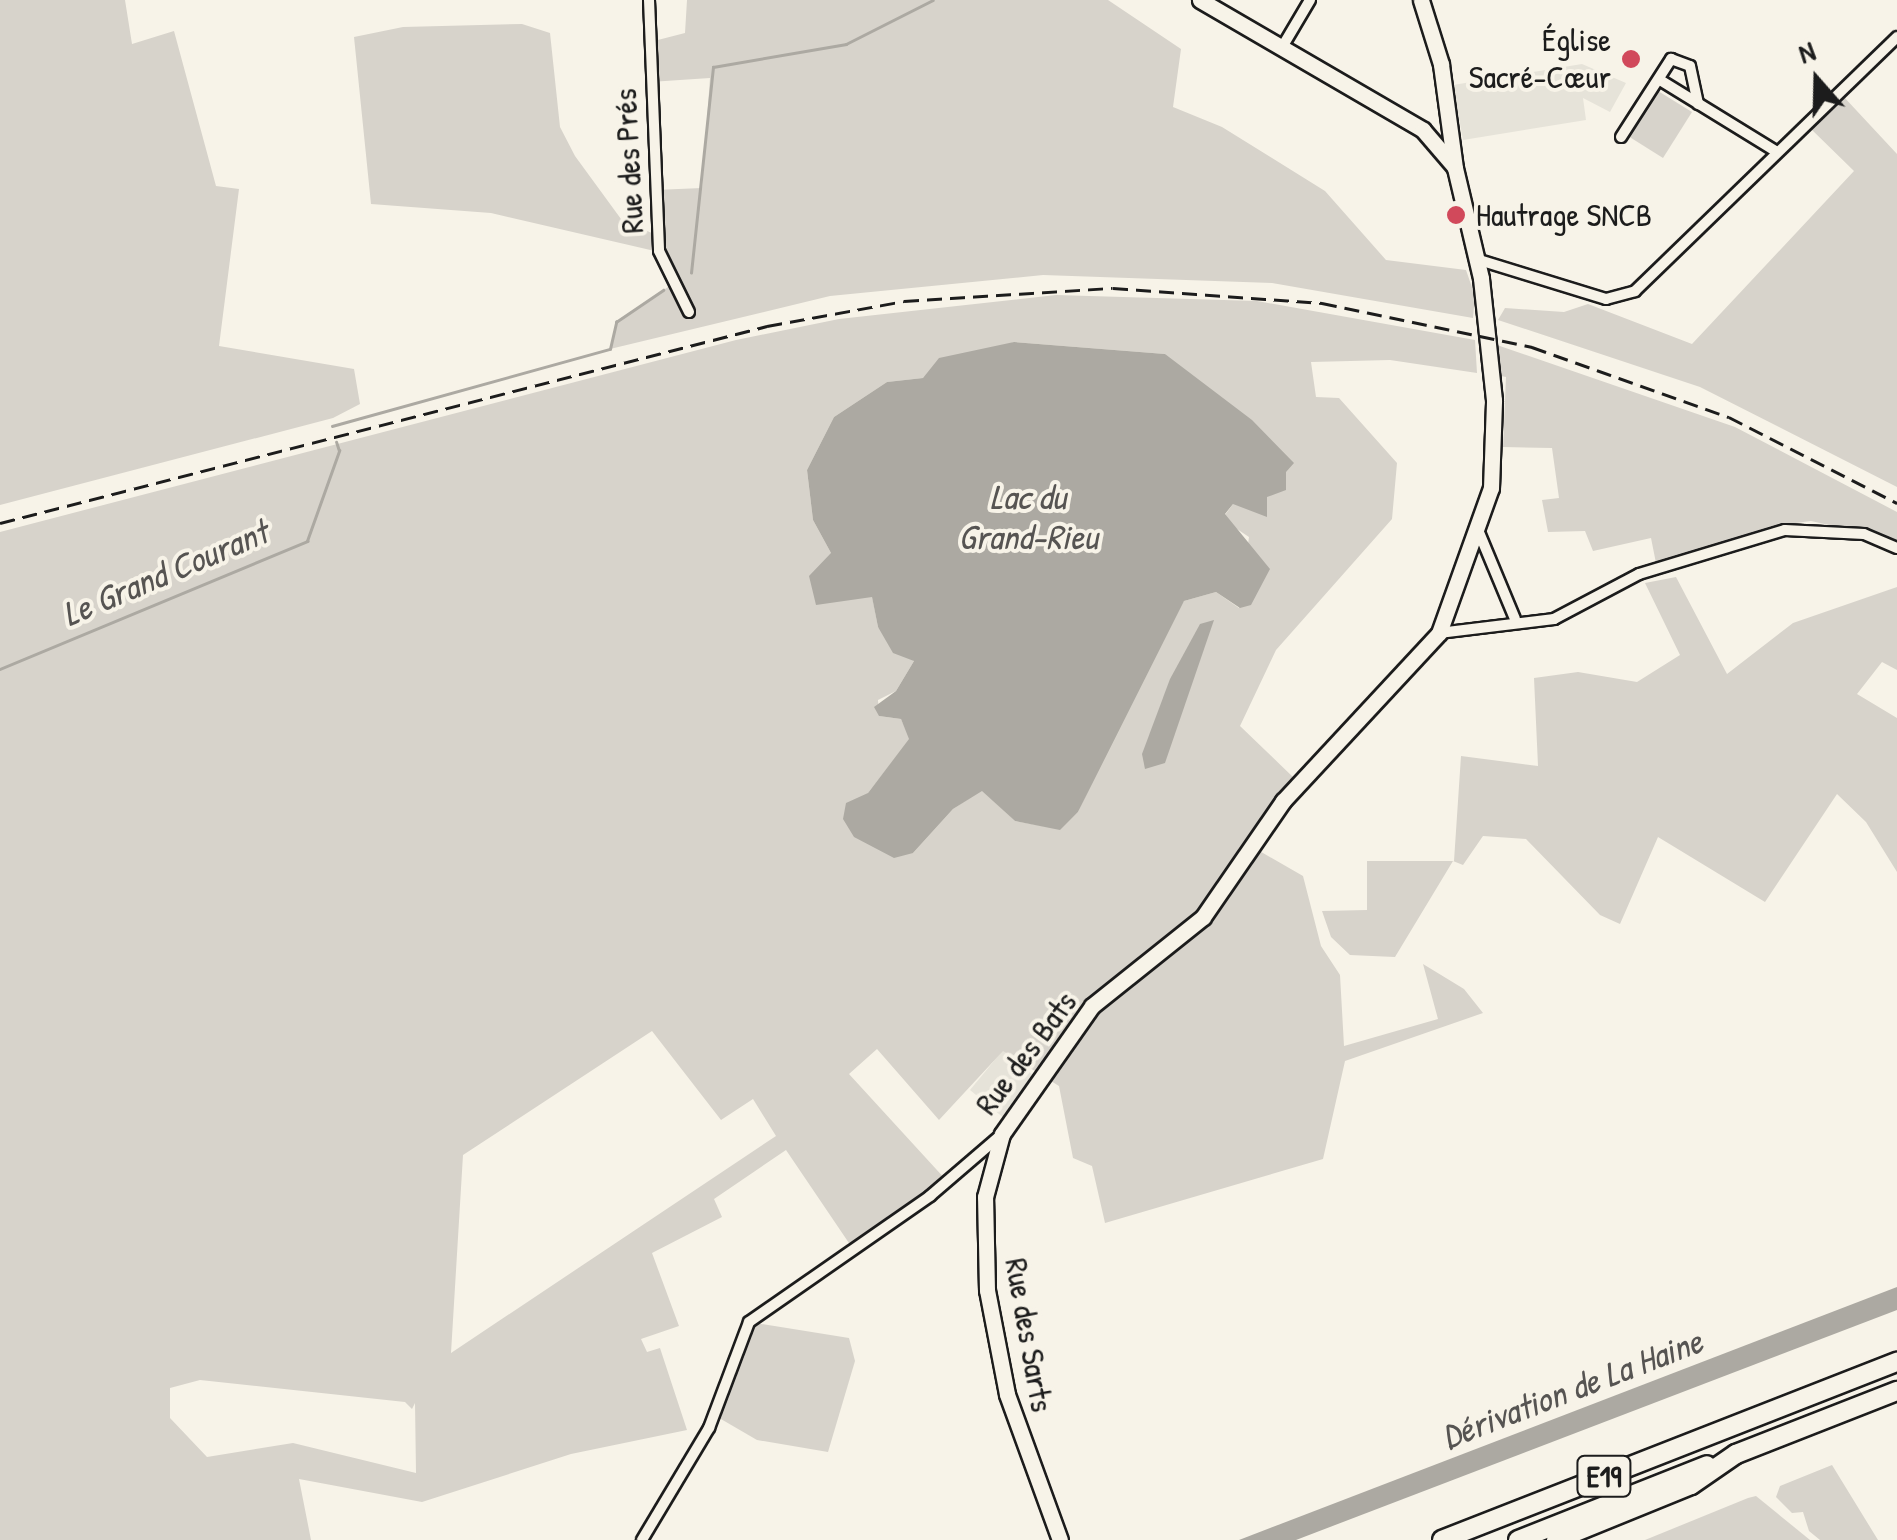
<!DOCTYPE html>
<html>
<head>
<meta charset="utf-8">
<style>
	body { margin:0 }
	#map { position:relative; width:1897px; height:1540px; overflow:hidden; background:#f7f3e8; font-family:"Patrick Hand",sans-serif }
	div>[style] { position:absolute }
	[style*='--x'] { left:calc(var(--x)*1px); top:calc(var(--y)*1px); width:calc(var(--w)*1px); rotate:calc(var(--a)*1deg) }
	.built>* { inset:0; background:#e6e3d9 }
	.green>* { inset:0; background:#d7d3cb }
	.water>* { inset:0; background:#aca9a2 }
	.stream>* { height:2.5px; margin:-1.25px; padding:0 1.25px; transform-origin:1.25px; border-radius:1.25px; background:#aca9a2 }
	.roads { filter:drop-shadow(2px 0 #1c1c1c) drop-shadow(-2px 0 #1c1c1c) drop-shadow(0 2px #1c1c1c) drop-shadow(0 -2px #1c1c1c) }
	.street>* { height:10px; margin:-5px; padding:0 5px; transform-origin:5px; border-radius:5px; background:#f7f3e8 }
	.secondary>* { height:15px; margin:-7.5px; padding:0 7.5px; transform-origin:7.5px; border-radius:7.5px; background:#f7f3e8 }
	.highway>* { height:18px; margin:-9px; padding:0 9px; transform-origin:9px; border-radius:9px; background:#f7f3e8 }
	.rail>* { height:2.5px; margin-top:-1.25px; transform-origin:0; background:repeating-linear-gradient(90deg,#1c1c1c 0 15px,transparent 0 23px) }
	.dots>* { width:28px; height:28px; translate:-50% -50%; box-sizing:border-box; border:5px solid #f7f3e8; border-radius:50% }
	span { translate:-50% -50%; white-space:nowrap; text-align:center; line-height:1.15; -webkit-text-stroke:8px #f7f3e8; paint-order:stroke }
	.shield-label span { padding:2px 8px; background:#f7f3e8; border:2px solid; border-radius:8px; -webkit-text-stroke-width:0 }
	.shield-label { font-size:30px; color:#1c1c1c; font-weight:700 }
	.poi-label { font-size:32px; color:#1c1c1c }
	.right { translate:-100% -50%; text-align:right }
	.left { translate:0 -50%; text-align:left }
	.street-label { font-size:32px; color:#1c1c1c }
	.water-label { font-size:35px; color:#565452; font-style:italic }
	.north { position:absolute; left:1767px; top:30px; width:100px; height:100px; -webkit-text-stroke:8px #f7f3e8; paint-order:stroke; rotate:340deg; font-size:28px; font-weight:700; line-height:40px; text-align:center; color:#1c1c1c }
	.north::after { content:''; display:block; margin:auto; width:35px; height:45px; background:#1c1c1c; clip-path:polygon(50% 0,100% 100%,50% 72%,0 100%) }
</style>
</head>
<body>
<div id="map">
	<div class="built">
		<div style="clip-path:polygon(1582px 64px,1626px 83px,1610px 112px,1583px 98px,1586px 120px,1463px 140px,1453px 85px)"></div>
		<div style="clip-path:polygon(1003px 1050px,1033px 1075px,1005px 1119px,970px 1090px)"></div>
	</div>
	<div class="green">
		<div style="clip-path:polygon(0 0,125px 0,132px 44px,174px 31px,216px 186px,239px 189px,219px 346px,354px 369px,360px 404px,333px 418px,0 505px)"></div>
		<div style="clip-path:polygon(687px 0,1108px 0,1181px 49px,1173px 107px,1222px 127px,1325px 191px,1386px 260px,1466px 270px,1475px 296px,1473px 318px,1272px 283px,1043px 275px,830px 296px,610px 349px,616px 322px,674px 283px,659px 252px,491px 213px,371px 204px,354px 37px,403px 27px,522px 24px,550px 33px,560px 127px,575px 156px,621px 219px,656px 235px,655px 190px,702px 188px,710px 78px,650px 82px,650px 42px,685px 33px)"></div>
		<div style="clip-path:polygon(1658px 91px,1692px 112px,1663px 158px,1628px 136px)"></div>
		<div style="clip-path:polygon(1843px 96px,1897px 154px,1897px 487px,1700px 387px,1498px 320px,1505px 308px,1564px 312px,1588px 304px,1692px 344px,1854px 171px,1810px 128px)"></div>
		<div style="clip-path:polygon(evenodd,1056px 295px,1257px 301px,1475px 340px,1477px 373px,1390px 360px,1311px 362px,1316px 397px,1339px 398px,1397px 463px,1392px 519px,1276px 650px,1240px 726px,1293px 777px,1244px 842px,1303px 876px,1321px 946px,1340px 975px,1344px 1046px,1438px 1019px,1423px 964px,1464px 989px,1483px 1013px,1345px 1061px,1323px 1159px,1105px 1223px,1092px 1166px,1073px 1158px,1059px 1086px,1003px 1051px,939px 1120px,877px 1049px,849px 1074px,947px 1181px,853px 1249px,786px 1150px,714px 1199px,722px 1217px,652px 1253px,679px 1326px,641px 1339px,647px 1352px,660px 1348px,687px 1430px,571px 1454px,422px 1502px,299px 1479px,311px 1540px,0 1540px,0 532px,736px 340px,839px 319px,1056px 295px,1014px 342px,1165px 354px,1233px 504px,1225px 515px,1228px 523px,1249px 537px,1239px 608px,1216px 592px,1184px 601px,1171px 616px,1078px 812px,1060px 829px,1015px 821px,982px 790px,953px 809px,913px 853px,868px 793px,910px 739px,901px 719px,879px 716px,878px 700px,896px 691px,914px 661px,878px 627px,872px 596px,831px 553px,813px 520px,807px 470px,834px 417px,887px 382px,923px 378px,1014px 342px,1056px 295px,652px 1031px,721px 1120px,753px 1099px,776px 1136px,451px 1353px,463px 1155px,652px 1031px,1056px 295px,200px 1380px,405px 1402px,412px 1409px,415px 1403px,416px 1473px,293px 1443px,207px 1457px,170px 1418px,170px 1388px,200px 1380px)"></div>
		<div style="clip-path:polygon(1494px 344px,1735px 427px,1897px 512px,1897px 540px,1811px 521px,1772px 526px,1656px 563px,1651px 538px,1593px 551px,1585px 531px,1548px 532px,1542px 500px,1559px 498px,1552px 448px,1503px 447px,1506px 377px,1496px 375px)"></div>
		<div style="clip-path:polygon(1676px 577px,1727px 674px,1793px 623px,1897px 587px,1897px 670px,1882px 662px,1857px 694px,1897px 718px,1897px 872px,1866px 822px,1837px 794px,1765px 902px,1658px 837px,1620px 924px,1600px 915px,1526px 839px,1483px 836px,1463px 865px,1453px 861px,1395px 957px,1350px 955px,1331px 937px,1322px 911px,1367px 910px,1367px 861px,1454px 861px,1461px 756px,1538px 766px,1534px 678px,1578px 672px,1637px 682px,1680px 655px,1645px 583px)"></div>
		<div style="clip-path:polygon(749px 1322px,849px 1338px,855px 1361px,828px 1452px,757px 1440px,714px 1415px)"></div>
		<div style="clip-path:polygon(1832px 1465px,1878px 1540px,1820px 1540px,1809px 1531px,1803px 1512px,1792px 1513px,1776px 1497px,1780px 1486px)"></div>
		<div style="clip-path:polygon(1756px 1496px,1810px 1540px,1645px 1540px,1748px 1498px)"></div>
	</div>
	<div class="water">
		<div style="clip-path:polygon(1014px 342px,1165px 354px,1252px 420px,1294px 463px,1286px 472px,1286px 490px,1267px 497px,1267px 517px,1233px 504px,1225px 514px,1270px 569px,1251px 605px,1240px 608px,1216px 592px,1184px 601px,1078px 812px,1060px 830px,1015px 821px,982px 791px,953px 809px,913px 853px,894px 858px,854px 837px,843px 819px,846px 803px,868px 793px,909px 739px,901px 719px,879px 716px,874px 707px,896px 691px,914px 661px,893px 653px,878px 627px,872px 597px,816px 605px,809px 576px,831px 553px,813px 520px,807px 470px,834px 417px,887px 382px,923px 378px,939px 358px)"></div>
		<div style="clip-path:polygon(1214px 620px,1165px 763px,1145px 769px,1142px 754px,1170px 679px,1200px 624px)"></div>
		<div style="clip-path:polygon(1897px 1287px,1897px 1310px,1296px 1540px,1239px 1540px)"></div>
	</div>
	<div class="stream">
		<div style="--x:691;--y:273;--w:207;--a:-83.9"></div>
		<div style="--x:713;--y:67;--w:135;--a:-9.8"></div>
		<div style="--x:846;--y:44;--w:97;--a:-26.8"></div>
		<div style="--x:332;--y:426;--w:288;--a:-15.5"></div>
		<div style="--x:610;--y:349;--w:28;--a:-77"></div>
		<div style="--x:616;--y:322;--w:57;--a:-34.2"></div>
		<div style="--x:0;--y:669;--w:333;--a:-22.6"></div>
		<div style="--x:307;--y:541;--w:96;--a:-70.4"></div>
		<div style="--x:339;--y:451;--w:9;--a:-108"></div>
	</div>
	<div class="roads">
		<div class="street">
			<div style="--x:649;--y:0;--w:251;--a:87.7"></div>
			<div style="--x:659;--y:251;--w:68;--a:63.8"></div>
			<div style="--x:1281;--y:49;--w:57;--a:-59.4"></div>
			<div style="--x:1660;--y:80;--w:137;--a:31.6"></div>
			<div style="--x:1621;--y:137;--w:93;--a:-57.3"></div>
			<div style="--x:1671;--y:59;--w:20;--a:20"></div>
			<div style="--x:1690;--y:66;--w:39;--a:78"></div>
			<div style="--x:1476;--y:259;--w:136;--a:17.1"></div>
			<div style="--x:1606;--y:299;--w:30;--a:-15"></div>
			<div style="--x:1635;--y:291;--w:365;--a:-44.1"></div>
			<div style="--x:1478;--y:530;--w:96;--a:67.4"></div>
			<div style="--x:1439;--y:633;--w:116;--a:-6.9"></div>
			<div style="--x:1554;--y:619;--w:96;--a:-27.9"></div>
			<div style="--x:1639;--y:574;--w:152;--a:-16.8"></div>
			<div style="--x:1785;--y:530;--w:79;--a:2.9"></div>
			<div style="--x:1864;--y:534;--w:36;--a:23"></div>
			<div style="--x:642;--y:1540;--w:131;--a:-59.1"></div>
			<div style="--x:709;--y:1428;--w:113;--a:-69.3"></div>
			<div style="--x:749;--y:1322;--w:221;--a:-34.8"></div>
			<div style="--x:930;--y:1196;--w:94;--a:-40.7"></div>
		</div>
		<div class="secondary">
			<div style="--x:1200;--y:0;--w:258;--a:30.2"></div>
			<div style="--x:1423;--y:130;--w:46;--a:49.4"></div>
			<div style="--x:1060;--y:1540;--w:155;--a:-110"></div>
			<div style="--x:1007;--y:1394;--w:106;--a:-100.9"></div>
			<div style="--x:987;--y:1290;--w:93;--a:-91.2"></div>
			<div style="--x:985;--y:1197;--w:65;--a:-74.9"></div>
			<div style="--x:1002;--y:1134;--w:156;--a:-54.9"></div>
			<div style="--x:1092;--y:1006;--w:142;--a:-38.7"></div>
			<div style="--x:1203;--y:917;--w:141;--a:-55.4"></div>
			<div style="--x:1283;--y:801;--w:229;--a:-47.1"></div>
			<div style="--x:1439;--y:633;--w:154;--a:-70.3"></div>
			<div style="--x:1491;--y:488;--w:88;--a:-88"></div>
			<div style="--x:1494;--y:400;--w:123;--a:-96.1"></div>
			<div style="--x:1481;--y:278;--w:113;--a:-103.3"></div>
			<div style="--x:1455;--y:168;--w:105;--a:-97.7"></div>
			<div style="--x:1441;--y:64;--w:67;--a:-107.4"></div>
		</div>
		<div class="highway">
			<div style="--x:1442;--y:1540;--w:489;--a:-21.4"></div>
			<div style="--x:1518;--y:1540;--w:203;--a:-21.6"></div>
			<div style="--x:1556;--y:1540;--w:146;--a:-22.2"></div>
			<div style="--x:1691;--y:1485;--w:55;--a:-34.6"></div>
			<div style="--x:1736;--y:1454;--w:173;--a:-21.4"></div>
		</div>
	</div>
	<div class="rail">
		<div style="--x:0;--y:523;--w:792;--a:-14.4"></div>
		<div style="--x:767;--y:326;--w:139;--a:-10.3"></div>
		<div style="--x:904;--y:301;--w:209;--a:-3.6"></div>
		<div style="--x:1113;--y:288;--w:210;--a:4.1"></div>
		<div style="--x:1322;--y:303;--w:215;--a:11.8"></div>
		<div style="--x:1532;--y:347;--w:209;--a:19.6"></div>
		<div style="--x:1729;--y:417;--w:189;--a:27.1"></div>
	</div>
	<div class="dots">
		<div style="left:1631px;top:59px;background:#d1495b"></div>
		<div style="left:1456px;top:215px;background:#d1495b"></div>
	</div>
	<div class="shield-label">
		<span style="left:1604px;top:1476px">E19</span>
	</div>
	<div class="poi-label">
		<span class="right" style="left:1611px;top:59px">Église<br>Sacré-Cœur</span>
		<span class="left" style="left:1476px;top:215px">Hautrage SNCB</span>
	</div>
	<div class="street-label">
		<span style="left:629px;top:161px;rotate:-93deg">Rue des Prés</span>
		<span style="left:1026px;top:1053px;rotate:-53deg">Rue des Bats</span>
		<span style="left:1029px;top:1335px;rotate:80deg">Rue des Sarts</span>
	</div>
	<div class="water-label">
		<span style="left:1028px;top:517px">Lac du<br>Grand-Rieu</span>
		<span style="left:165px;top:573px;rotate:-23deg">Le Grand Courant</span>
		<span style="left:1572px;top:1389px;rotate:-21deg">Dérivation de La Haine</span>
	</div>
	<div class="north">N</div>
</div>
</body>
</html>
